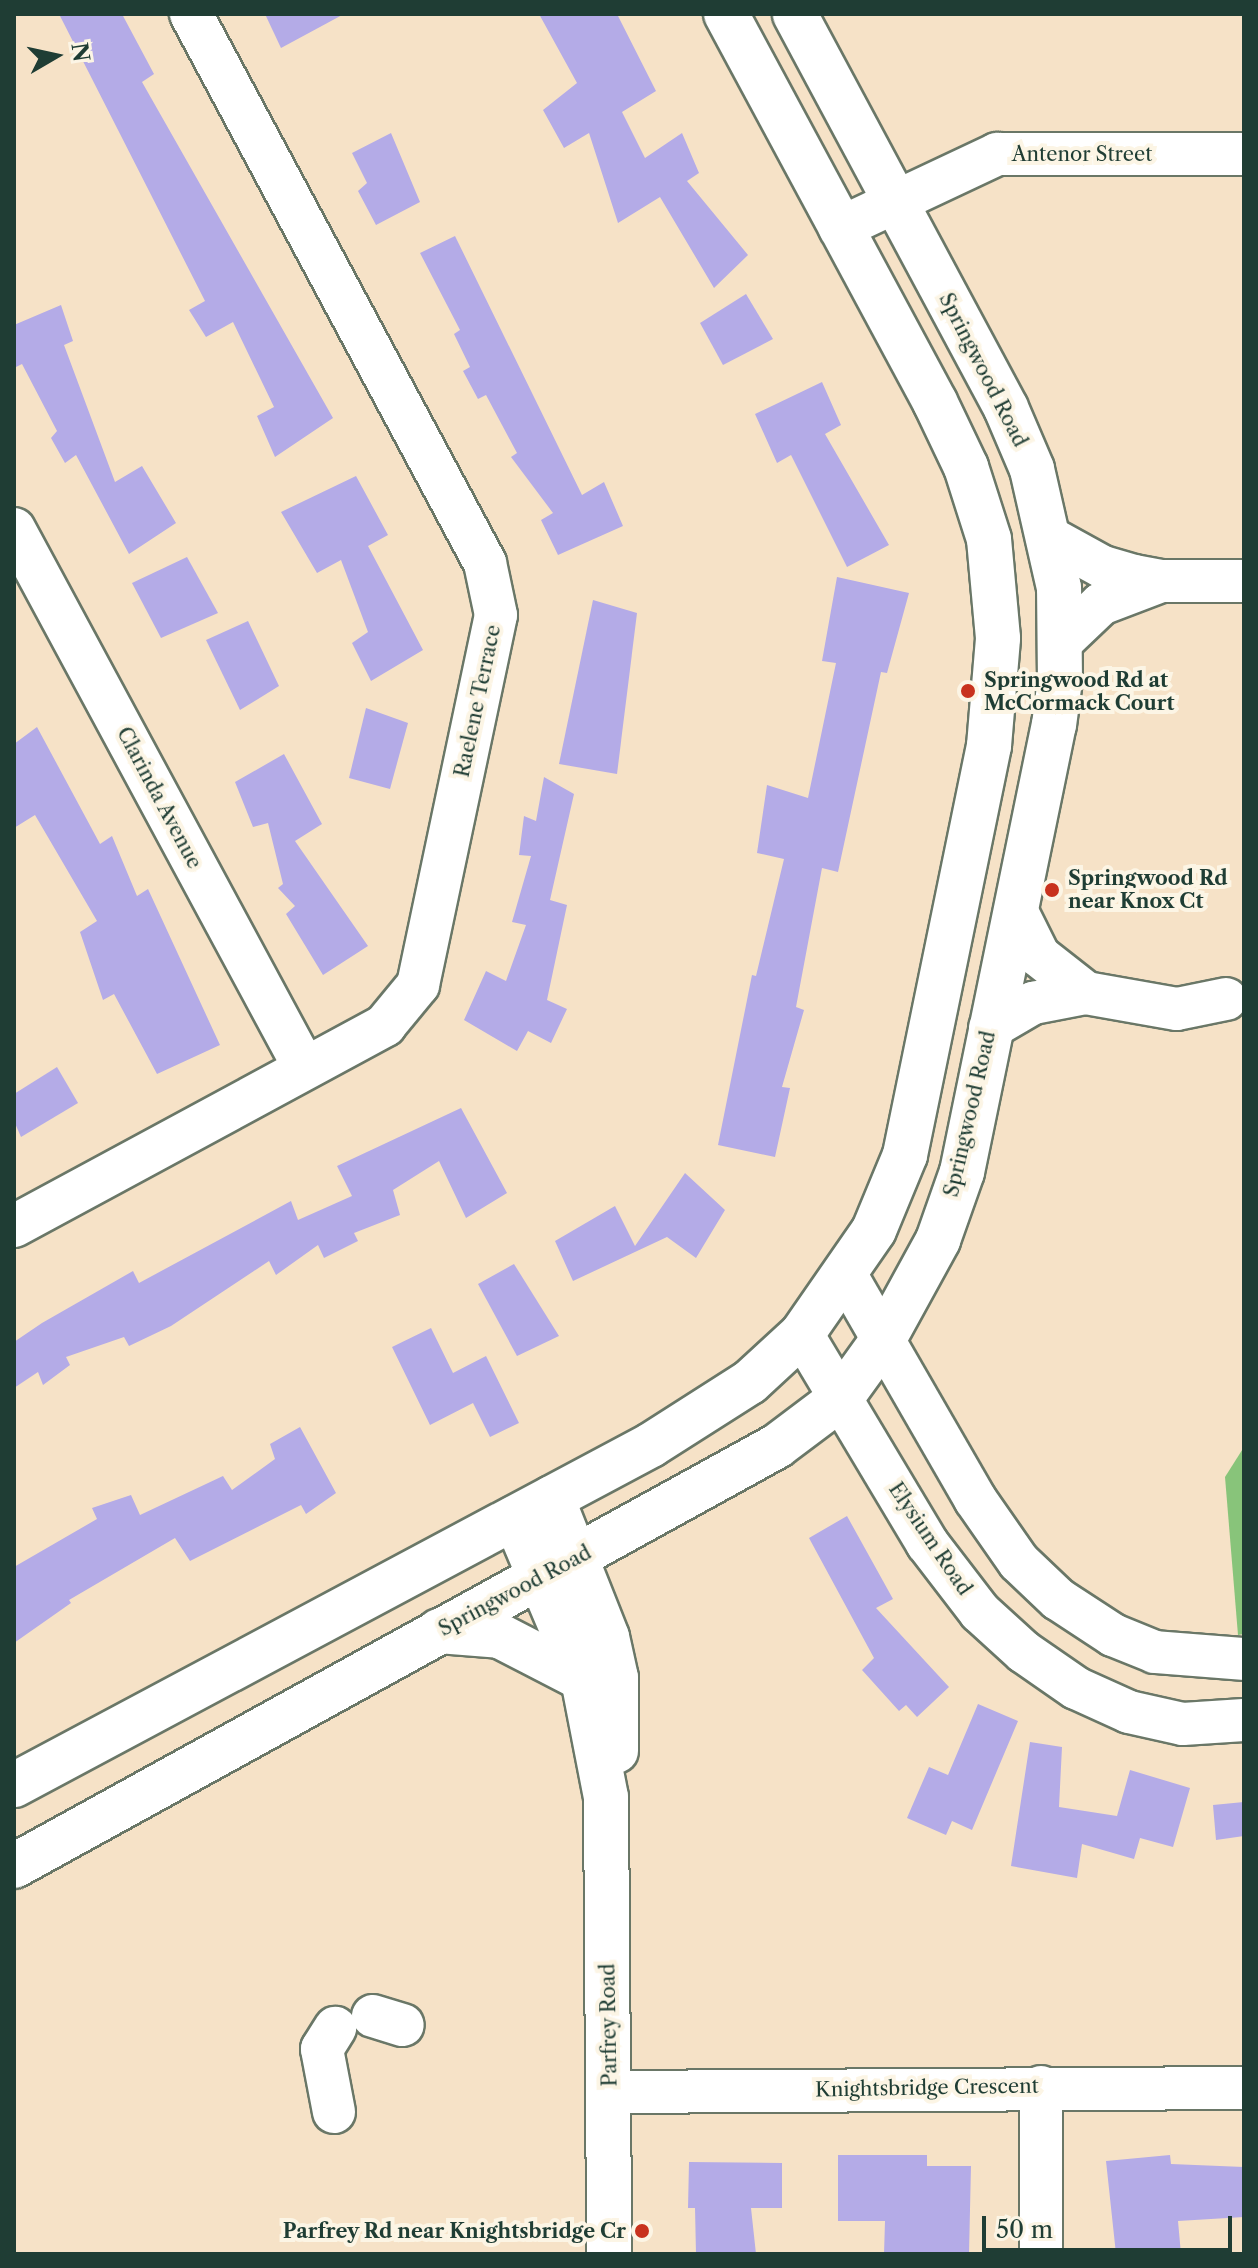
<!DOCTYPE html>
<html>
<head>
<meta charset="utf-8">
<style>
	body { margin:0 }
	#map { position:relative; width:1258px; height:2268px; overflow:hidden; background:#f6e2c7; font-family:"Libre Caslon Text",serif }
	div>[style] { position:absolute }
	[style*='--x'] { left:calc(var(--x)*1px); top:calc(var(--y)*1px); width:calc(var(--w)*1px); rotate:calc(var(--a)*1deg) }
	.green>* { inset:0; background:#88c47a }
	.building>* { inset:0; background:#b4abe7 }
	.roads { filter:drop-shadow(2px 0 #6a7767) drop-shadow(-2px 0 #6a7767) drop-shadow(0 2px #6a7767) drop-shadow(0 -2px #6a7767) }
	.minor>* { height:42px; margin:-21px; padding:0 21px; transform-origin:21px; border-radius:21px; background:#fff }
	.major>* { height:44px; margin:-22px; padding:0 22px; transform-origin:22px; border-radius:22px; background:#fff }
	.dots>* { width:22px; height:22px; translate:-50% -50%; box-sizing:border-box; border:4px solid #fcf5e5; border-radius:50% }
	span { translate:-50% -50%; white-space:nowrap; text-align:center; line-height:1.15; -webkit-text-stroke:8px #fcf5e5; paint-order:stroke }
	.street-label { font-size:20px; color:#1f3d34 }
	.poi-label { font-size:20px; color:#1f3d34; font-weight:700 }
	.left { translate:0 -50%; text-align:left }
	.right { translate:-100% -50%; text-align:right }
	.frame { position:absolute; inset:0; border:16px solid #1f3d34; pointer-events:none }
	.north { position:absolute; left:16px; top:16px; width:80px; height:80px; -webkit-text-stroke:6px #fcf5e5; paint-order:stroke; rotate:81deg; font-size:22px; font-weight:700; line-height:32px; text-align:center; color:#1f3d34 }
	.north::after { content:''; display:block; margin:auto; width:28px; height:36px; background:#1f3d34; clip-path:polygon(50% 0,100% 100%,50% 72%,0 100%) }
	.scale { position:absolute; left:982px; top:2216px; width:250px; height:36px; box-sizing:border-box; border:4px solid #1f3d34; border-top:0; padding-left:10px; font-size:24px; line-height:28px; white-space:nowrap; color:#1f3d34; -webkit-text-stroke:6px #fcf5e5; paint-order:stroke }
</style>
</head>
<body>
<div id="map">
	<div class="green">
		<div style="clip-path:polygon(1244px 1447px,1244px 1634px,1238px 1635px,1225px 1477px)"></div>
	</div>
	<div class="building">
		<div style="clip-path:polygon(59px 14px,122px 14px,154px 74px,142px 82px,333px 418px,275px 457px,257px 416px,274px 407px,233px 322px,206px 337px,189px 310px,205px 301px)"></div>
		<div style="clip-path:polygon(265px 14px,344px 14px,281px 48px)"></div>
		<div style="clip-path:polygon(539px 14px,617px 14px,656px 91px,622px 112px,645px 158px,682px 133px,699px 173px,687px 181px,748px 255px,714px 288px,660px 197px,618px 223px,589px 133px,564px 148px,543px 110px,577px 83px)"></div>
		<div style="clip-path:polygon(391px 133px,420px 202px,376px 225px,358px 191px,367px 183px,352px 153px)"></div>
		<div style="clip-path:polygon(455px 236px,582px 495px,604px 482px,623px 526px,558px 555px,541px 520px,553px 513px,511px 457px,517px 453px,486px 395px,478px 399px,463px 371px,470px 367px,454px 334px,460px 330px,420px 253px)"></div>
		<div style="clip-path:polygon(746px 294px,773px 339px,723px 365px,700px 323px)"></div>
		<div style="clip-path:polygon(61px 305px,73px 341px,64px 345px,115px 482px,142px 466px,176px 523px,129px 554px,76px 455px,65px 463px,51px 438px,57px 431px,22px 364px,14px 368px,14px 325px)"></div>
		<div style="clip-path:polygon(822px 382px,841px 425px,825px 434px,889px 545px,847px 567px,791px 455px,777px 463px,755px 414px)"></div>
		<div style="clip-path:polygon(356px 476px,388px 535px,368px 546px,423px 650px,371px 681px,352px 643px,368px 632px,341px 560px,317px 573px,281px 512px)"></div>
		<div style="clip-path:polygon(187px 557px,218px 613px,161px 638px,132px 583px)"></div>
		<div style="clip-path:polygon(837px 577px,909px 593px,887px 673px,881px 672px,838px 872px,822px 868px,796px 1007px,804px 1010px,782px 1087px,790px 1088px,775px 1157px,718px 1145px,752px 975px,756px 976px,784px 859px,757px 853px,767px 785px,808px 798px,836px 663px,822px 661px)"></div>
		<div style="clip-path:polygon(593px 600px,637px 613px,617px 774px,559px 764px)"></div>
		<div style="clip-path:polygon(248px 621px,279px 686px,240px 710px,206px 640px)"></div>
		<div style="clip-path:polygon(366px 708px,408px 723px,390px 789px,349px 778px)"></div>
		<div style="clip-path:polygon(37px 727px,100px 844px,112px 836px,137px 896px,148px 889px,220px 1045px,157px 1074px,114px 994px,103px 1000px,80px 932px,97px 921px,35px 815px,14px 828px,14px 744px)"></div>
		<div style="clip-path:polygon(284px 754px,322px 824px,295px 841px,368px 946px,323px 975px,286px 914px,295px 906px,278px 888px,283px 884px,268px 823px,253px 827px,235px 782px)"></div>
		<div style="clip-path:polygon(544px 777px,574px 794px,550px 900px,567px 905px,547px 1000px,567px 1009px,551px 1043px,528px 1031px,517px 1051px,464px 1020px,486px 971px,506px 981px,526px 925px,512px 922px,531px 856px,519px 855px,524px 816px,536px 821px)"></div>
		<div style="clip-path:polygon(57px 1067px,78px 1103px,21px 1137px,14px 1121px,14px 1094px)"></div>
		<div style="clip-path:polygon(461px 1108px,507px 1193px,466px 1218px,439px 1161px,393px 1190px,400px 1215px,354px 1233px,358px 1241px,324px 1258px,318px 1245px,276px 1275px,269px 1261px,171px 1326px,129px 1346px,124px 1337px,66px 1357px,70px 1365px,43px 1385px,38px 1372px,14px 1388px,14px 1342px,42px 1323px,133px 1271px,139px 1283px,291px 1201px,298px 1220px,352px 1196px,337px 1166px)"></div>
		<div style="clip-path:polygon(685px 1173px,725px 1210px,696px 1258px,667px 1237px,573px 1281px,555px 1241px,615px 1206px,635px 1246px)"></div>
		<div style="clip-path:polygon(514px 1264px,559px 1336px,517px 1356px,478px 1284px)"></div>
		<div style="clip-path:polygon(431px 1328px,453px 1373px,486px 1356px,519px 1423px,490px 1437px,473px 1403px,430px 1425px,392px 1347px)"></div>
		<div style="clip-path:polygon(300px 1427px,336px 1493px,306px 1514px,301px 1505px,190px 1561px,175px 1538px,69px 1600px,71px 1603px,14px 1643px,14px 1567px,97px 1519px,92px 1508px,131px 1495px,140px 1515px,223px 1476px,232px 1490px,275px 1459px,270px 1444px)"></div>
		<div style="clip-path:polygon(847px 1516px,893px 1599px,876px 1608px,949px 1687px,917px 1717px,906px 1705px,899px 1711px,862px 1670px,874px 1658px,809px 1538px)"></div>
		<div style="clip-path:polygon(978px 1704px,1018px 1721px,972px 1830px,952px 1821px,946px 1835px,907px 1818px,929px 1767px,948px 1775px)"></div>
		<div style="clip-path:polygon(1030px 1742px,1062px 1747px,1059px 1807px,1117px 1816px,1130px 1770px,1190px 1788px,1173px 1847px,1140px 1838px,1134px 1859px,1082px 1844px,1077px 1878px,1011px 1866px)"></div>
		<div style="clip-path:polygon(1244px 1802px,1244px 1836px,1216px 1840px,1213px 1805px)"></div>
		<div style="clip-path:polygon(838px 2155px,927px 2155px,927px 2166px,971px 2166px,969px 2254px,884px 2254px,885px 2221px,838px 2221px)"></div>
		<div style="clip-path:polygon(1170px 2155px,1171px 2164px,1244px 2167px,1244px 2217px,1178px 2221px,1181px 2254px,1116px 2254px,1106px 2161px)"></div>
		<div style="clip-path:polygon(689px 2162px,782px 2163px,782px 2208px,751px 2208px,756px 2254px,696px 2254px,695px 2208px,688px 2208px)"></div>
	</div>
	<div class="roads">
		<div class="minor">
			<div style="--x:840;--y:228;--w:174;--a:-25.2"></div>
			<div style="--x:997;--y:154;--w:247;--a:0"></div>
			<div style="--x:14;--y:529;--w:611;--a:61.67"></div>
			<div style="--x:1050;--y:538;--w:60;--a:28.7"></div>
			<div style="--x:1103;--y:567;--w:33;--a:16"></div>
			<div style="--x:1135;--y:576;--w:26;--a:11"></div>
			<div style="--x:1161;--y:581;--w:83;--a:0"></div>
			<div style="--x:1061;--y:642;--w:55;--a:-43.5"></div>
			<div style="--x:1101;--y:604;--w:64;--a:-21"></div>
			<div style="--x:1016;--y:910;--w:51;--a:63.4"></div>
			<div style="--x:1039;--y:956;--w:60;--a:38.2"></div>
			<div style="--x:990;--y:1028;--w:50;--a:-30.2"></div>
			<div style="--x:1033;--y:1003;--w:54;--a:-10.7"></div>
			<div style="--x:1086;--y:993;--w:92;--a:10"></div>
			<div style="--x:1177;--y:1009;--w:50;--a:-11.5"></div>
			<div style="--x:14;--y:1226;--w:422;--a:-28.4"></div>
			<div style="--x:385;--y:1025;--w:52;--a:-50.5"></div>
			<div style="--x:418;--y:985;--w:378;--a:-78.1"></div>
			<div style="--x:496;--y:615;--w:53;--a:-101.9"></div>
			<div style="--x:485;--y:563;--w:623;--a:-118.17"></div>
			<div style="--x:847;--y:1277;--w:256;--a:60"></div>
			<div style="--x:975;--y:1499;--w:77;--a:55.1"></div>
			<div style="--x:1019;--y:1562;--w:54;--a:43.5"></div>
			<div style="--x:1058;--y:1599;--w:66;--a:33.2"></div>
			<div style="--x:1113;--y:1635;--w:45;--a:22"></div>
			<div style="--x:1155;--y:1652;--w:89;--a:4.5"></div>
			<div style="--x:802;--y:1334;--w:244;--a:59.1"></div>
			<div style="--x:927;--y:1543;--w:87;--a:52.5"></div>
			<div style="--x:980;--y:1612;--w:59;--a:42.3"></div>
			<div style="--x:1024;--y:1652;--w:63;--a:34.7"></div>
			<div style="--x:1076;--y:1688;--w:58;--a:24.4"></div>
			<div style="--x:1129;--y:1712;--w:55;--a:12.5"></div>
			<div style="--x:1183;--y:1724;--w:61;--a:-3.8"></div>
			<div style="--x:373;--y:2016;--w:31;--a:17"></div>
			<div style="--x:610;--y:2092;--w:634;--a:-0.36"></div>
			<div style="--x:334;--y:2112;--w:64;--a:-100.8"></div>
			<div style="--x:322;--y:2049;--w:25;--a:-58"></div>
			<div style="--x:1041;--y:2254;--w:167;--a:-90"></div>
		</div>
		<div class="major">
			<div style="--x:552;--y:1498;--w:149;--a:68.4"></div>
			<div style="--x:607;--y:1637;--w:42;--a:77.6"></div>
			<div style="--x:616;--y:1678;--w:73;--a:90"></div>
			<div style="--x:515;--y:1518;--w:175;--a:67.1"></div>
			<div style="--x:583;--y:1679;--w:120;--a:79"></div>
			<div style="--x:606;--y:1797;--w:457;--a:89.6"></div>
			<div style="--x:439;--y:1631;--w:61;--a:4.7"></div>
			<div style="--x:500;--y:1636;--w:93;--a:27.4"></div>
			<div style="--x:14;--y:1785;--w:722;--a:-28.09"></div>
			<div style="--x:651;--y:1445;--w:117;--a:-32.5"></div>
			<div style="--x:750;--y:1382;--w:71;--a:-42.7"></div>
			<div style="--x:802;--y:1334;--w:126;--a:-55.3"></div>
			<div style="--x:874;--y:1230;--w:81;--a:-67.5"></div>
			<div style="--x:905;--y:1155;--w:418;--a:-78.4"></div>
			<div style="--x:989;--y:746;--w:108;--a:-85.2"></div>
			<div style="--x:998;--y:638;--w:99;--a:-95.2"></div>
			<div style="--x:989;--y:539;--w:76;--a:-107.7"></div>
			<div style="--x:966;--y:467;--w:72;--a:-115.5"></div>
			<div style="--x:935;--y:402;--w:441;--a:-118.3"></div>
			<div style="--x:14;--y:1866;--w:871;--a:-28.83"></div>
			<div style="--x:777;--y:1446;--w:80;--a:-36.9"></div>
			<div style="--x:841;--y:1398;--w:75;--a:-54.2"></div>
			<div style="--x:885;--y:1337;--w:111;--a:-61.3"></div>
			<div style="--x:938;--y:1240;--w:72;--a:-70.6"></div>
			<div style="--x:962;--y:1172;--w:456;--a:-78.4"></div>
			<div style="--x:1054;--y:725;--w:45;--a:-82.4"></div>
			<div style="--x:1060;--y:680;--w:92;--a:-90.6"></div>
			<div style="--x:1059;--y:588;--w:122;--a:-102.8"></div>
			<div style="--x:1032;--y:469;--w:66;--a:-113.1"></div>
			<div style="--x:1006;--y:408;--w:447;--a:-118.2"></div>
		</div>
	</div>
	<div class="dots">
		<div style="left:968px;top:691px;background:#c8321e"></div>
		<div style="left:1052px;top:890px;background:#c8321e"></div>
		<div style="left:642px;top:2231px;background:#c8321e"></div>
	</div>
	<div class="street-label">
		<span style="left:1082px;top:154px">Antenor Street</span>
		<span style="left:983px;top:370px;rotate:63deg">Springwood Road</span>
		<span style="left:478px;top:701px;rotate:-78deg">Raelene Terrace</span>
		<span style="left:159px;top:798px;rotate:62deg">Clarinda Avenue</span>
		<span style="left:970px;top:1114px;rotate:-77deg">Springwood Road</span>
		<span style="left:930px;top:1539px;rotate:56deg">Elysium Road</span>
		<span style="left:515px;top:1591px;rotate:-28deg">Springwood Road</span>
		<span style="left:609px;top:2025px;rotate:-91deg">Parfrey Road</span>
		<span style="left:927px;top:2088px;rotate:-1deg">Knightsbridge Crescent</span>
	</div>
	<div class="poi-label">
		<span class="left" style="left:984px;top:692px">Springwood Rd at<br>McCormack Court</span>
		<span class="left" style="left:1068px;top:890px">Springwood Rd<br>near Knox Ct</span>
		<span class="right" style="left:626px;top:2231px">Parfrey Rd near Knightsbridge Cr</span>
	</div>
	<div class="frame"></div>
	<div class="north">N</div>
	<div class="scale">50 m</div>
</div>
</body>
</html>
